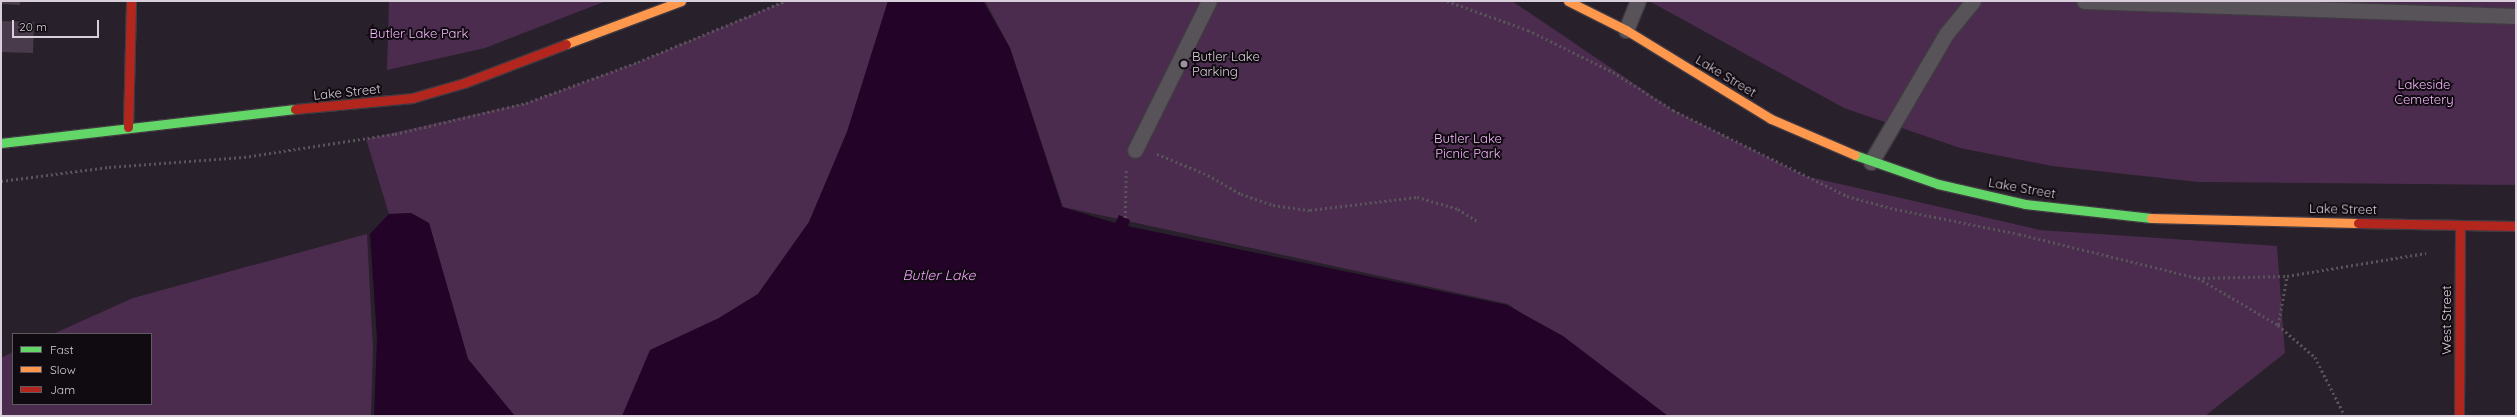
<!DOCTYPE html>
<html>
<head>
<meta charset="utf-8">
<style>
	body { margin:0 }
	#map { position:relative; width:2517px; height:417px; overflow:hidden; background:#28202a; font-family:Quicksand,sans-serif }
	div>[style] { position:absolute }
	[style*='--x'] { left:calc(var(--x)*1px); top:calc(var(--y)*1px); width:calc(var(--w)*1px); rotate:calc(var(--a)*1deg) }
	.green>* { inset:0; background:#4b2c4e }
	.water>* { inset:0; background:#230328 }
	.building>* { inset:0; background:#493b4b }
	.path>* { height:2.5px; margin-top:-1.25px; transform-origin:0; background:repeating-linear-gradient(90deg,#59545a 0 2px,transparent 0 5px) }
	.roads { filter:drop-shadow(1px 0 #413a42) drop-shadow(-1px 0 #413a42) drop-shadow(0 1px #413a42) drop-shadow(0 -1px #413a42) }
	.lane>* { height:15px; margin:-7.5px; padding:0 7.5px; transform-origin:7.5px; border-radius:7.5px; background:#585259 }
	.fast>* { height:9px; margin:-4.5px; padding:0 4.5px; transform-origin:4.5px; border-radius:4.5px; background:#63d668 }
	.slow>* { height:9px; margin:-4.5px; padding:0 4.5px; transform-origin:4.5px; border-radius:4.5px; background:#ff974d }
	.jam>* { height:9px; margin:-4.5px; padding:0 4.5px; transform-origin:4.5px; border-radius:4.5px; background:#b3261e }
	.dots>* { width:11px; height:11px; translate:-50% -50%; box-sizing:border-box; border:2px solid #100a11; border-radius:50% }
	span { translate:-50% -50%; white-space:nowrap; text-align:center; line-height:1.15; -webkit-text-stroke:4px #100a11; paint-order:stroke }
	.park-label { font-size:13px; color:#f7bafd }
	.poi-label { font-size:13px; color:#d9cfda }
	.left { translate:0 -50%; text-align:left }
	.street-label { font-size:13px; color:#d9cfda }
	.water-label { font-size:14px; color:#efa3f7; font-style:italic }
	.frame { position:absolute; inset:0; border:2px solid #d9cfda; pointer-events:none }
	.legend { position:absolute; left:12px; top:333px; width:140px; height:72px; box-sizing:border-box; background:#100a11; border:1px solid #605961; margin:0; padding:5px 7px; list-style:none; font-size:12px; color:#d9cfda }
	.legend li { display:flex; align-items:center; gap:8px; height:20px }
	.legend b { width:20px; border:1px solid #605961 }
	.scale { position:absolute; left:12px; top:20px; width:87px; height:18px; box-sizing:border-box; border:2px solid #d9cfda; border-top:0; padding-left:5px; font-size:12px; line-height:14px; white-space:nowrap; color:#d9cfda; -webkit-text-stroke:3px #100a11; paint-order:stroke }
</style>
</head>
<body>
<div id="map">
	<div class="green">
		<div style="clip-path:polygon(389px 1px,606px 1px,485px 48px,387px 70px)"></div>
		<div style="clip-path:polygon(785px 1px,888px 1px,847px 132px,809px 222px,758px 294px,719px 318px,622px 416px,513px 416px,468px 359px,429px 223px,411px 213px,389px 214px,366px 139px,526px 103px,638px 62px)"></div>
		<div style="clip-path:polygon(985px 1px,1512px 1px,1673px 110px,1805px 176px,2040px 230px,2277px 246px,2285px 353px,2205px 416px,1667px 416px,1508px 304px,1063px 207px,1010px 48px)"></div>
		<div style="clip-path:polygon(1649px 1px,2516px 1px,2516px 185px,2198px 182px,2052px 166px,1960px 148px,1844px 108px)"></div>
		<div style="clip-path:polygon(367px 234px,373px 349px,371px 416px,1px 416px,1px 358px,13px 352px,13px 404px,151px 404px,151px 334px,53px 334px,133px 298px)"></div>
	</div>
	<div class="water">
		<div style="clip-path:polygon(888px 1px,983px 1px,1010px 48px,1062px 207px,1115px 223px,1119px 215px,1130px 220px,1128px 226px,1132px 227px,1507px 305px,1563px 336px,1668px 416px,622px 416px,650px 350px,719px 318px,758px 294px,809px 222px,847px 132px)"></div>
		<div style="clip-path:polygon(411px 213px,429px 223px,468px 359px,515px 416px,374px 416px,377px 338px,370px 234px,389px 214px)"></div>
	</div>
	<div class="building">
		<div style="clip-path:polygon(1px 1px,20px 1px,20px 5px,1px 4px)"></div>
		<div style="clip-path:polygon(1px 21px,34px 22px,33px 53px,1px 52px)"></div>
	</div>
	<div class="path">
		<div style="--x:1447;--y:1;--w:86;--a:19.7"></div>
		<div style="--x:1528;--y:30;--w:95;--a:26.3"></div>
		<div style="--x:1613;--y:72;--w:71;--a:32.3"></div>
		<div style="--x:1673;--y:110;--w:194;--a:26.3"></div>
		<div style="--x:1847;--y:196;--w:50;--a:15.2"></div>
		<div style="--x:1895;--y:209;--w:126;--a:11.4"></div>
		<div style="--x:2019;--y:234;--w:184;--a:13.8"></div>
		<div style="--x:2198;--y:278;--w:89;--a:-1.3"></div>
		<div style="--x:2287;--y:276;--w:141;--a:-9.4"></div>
		<div style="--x:1157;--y:154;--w:55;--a:22.4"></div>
		<div style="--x:1208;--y:175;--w:38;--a:30"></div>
		<div style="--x:1241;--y:194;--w:34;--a:19"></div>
		<div style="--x:1273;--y:205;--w:37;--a:8"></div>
		<div style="--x:1310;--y:210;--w:108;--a:-6.9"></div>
		<div style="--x:1417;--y:197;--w:43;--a:16.3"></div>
		<div style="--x:1458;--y:209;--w:25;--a:32"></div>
		<div style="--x:1;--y:181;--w:109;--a:-7.4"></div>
		<div style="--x:109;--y:167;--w:135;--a:-4.2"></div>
		<div style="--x:244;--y:157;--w:153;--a:-8.7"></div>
		<div style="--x:395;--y:134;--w:135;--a:-13.3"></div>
		<div style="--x:526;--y:103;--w:119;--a:-20.1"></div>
		<div style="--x:638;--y:62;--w:159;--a:-22.5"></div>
		<div style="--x:1125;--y:218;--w:48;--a:-88.8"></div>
		<div style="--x:2198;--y:278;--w:93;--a:30.4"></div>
		<div style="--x:2278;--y:325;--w:49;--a:40.9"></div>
		<div style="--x:2315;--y:357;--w:66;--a:63"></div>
		<div style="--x:2278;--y:325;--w:50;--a:-79.6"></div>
	</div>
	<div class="roads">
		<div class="lane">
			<div style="--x:2084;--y:1;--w:432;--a:2"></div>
			<div style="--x:1626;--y:30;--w:31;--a:-68"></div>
			<div style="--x:1135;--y:150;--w:166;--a:-63.6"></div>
			<div style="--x:1871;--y:162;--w:148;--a:-59.6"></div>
			<div style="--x:1946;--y:34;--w:43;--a:-50.7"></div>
		</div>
		<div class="fast">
			<div style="--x:1;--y:143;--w:296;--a:-6.6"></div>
			<div style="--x:1855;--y:155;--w:88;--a:19.3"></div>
			<div style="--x:1938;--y:184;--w:89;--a:12.9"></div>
			<div style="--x:2025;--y:204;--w:127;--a:6.3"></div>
		</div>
		<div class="slow">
			<div style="--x:1568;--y:1;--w:65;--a:26.6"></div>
			<div style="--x:1626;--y:30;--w:170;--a:31.5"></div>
			<div style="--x:1771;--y:119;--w:91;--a:23.2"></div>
			<div style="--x:566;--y:44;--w:123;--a:-20.5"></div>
			<div style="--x:2151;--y:218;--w:207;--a:1.4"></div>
		</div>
		<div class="jam">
			<div style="--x:295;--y:109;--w:118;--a:-5.4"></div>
			<div style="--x:412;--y:98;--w:54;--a:-16.1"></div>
			<div style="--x:464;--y:83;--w:109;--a:-20.9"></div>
			<div style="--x:128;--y:127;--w:126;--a:-88.6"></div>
			<div style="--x:2358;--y:223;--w:158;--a:1.1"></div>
			<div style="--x:2459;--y:416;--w:191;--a:-89.7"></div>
		</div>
	</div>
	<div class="dots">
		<div style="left:1184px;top:64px;background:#9b929c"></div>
	</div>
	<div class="park-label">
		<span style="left:419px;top:33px">Butler Lake Park</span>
		<span style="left:2424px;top:92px">Lakeside<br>Cemetery</span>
		<span style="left:1468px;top:146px">Butler Lake<br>Picnic Park</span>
	</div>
	<div class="poi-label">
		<span class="left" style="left:1192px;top:64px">Butler Lake<br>Parking</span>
	</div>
	<div class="street-label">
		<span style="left:1726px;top:76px;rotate:31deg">Lake Street</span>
		<span style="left:347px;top:92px;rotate:-6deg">Lake Street</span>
		<span style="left:2022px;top:188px;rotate:10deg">Lake Street</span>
		<span style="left:2343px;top:209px;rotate:1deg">Lake Street</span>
		<span style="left:2446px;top:320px;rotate:-90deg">West Street</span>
	</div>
	<div class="water-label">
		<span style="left:939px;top:275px">Butler Lake</span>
	</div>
	<div class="frame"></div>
	<ul class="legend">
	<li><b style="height:5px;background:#63d668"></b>Fast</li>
	<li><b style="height:5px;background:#ff974d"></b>Slow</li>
	<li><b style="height:5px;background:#b3261e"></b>Jam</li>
	</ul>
	<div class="scale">20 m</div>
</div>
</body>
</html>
